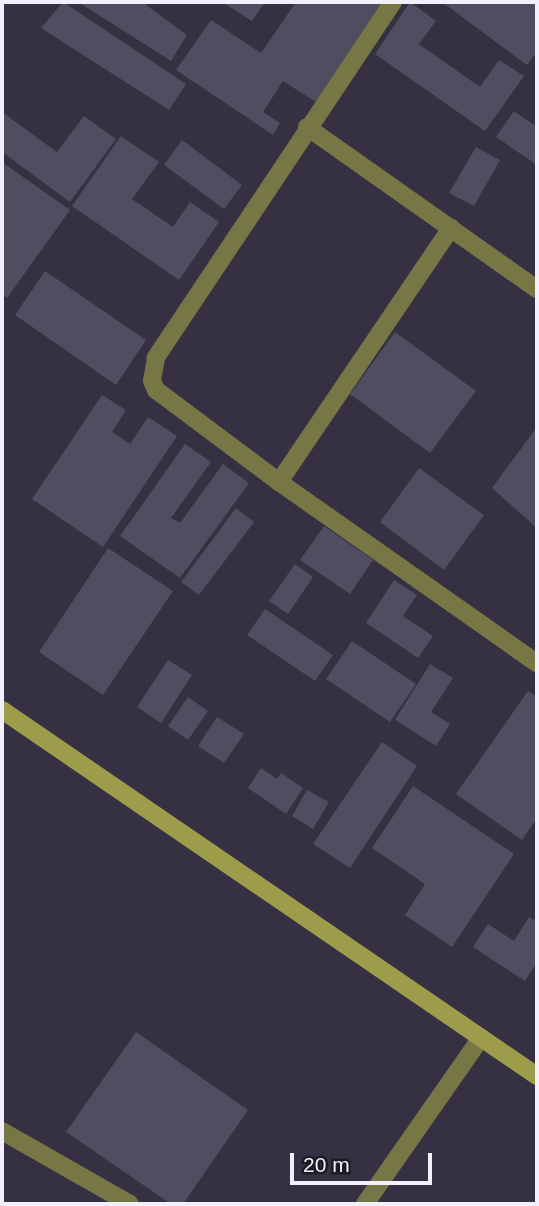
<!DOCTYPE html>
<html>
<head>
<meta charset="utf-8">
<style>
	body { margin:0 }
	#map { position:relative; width:539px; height:1206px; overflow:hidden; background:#353143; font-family:Arial,sans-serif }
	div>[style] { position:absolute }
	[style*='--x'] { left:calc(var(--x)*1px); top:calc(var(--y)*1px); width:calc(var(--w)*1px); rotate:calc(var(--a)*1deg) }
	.building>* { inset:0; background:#504d60 }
	.street>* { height:18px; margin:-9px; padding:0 9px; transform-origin:9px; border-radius:9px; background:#777746 }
	.secondary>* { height:18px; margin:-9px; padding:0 9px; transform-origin:9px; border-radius:9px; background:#9d9c4b }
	span { translate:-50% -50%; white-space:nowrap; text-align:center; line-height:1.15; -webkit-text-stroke:5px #1c1b23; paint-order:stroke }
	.frame { position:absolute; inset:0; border:4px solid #f2f0fc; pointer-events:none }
	.scale { position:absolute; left:290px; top:1153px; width:142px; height:32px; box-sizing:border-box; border:4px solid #f2f0fc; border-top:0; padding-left:9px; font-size:21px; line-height:24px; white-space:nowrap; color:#f2f0fc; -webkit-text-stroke:5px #1c1b23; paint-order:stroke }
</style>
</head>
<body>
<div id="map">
	<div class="building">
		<div style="clip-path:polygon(63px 2px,186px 84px,169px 110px,41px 28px)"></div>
		<div style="clip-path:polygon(78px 2px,142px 2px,187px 35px,171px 61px)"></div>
		<div style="clip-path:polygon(222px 2px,265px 2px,252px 21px)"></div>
		<div style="clip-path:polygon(296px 2px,385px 2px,319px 104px,283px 81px,263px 112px,280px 123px,273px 135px,176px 70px,211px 20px,261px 53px)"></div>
		<div style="clip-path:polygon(410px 2px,436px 21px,419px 44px,480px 87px,499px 60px,524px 76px,485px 131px,375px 54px)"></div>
		<div style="clip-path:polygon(442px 2px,537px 2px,537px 52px,527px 65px)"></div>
		<div style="clip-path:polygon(514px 111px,537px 127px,537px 165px,496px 137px)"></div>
		<div style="clip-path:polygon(2px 112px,57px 152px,84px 116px,116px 139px,70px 202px,2px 152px)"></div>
		<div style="clip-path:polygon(121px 136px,159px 162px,132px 199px,173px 227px,190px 202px,219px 222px,179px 280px,72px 206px)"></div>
		<div style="clip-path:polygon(182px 140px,242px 185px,224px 209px,164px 165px)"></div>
		<div style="clip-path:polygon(476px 147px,500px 160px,474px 206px,449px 193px)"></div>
		<div style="clip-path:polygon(2px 162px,70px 210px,7px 298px,2px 294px)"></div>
		<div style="clip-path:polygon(45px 271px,146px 340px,116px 385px,15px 315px)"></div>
		<div style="clip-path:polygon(395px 332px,476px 391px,430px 453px,350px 394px)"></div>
		<div style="clip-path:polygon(102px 395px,126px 410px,112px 432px,130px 444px,148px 417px,177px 436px,103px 547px,32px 499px)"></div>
		<div style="clip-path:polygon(537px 427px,537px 528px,492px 488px)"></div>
		<div style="clip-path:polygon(185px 444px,211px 462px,171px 518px,180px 523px,223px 464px,249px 483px,180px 578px,120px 536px)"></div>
		<div style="clip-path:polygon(419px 468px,484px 515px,444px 570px,380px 522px)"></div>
		<div style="clip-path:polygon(236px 508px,254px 522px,199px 595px,181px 582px)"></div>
		<div style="clip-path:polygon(324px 526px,373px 560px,350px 594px,300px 560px)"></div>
		<div style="clip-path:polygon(108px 548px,173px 591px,103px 695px,39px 652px)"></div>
		<div style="clip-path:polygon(295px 564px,313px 577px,288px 614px,269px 601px)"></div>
		<div style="clip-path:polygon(394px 580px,417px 595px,403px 616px,433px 636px,418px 658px,366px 623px)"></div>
		<div style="clip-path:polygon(265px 609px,333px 655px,315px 681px,247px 635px)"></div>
		<div style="clip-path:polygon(352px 641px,416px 684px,390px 722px,326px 679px)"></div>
		<div style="clip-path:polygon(168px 660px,192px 675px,161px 723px,137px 707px)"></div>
		<div style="clip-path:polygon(430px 664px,453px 678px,431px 712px,450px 724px,436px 746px,395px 720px)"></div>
		<div style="clip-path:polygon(528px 691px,537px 697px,537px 818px,522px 840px,456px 794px)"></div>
		<div style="clip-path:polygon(188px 697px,208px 711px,188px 740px,168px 726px)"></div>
		<div style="clip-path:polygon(217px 717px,244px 734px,224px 763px,198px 746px)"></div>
		<div style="clip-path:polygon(382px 742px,417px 766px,350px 868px,313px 844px)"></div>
		<div style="clip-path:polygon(261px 768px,277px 779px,281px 773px,303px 788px,286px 814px,248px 788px)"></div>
		<div style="clip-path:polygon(413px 786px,514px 854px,452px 947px,405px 915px,425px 884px,372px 848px)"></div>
		<div style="clip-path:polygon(307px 790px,329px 802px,313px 829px,292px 816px)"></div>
		<div style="clip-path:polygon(529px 917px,537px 922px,537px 962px,525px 981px,473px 947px,488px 924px,514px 941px)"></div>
		<div style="clip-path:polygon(136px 1032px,248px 1110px,183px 1204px,171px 1204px,66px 1132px)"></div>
	</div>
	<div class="street">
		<div style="--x:393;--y:2;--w:428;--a:123.7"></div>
		<div style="--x:156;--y:358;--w:23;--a:100"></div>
		<div style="--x:152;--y:381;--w:10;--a:66"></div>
		<div style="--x:156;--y:390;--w:154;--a:36.8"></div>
		<div style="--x:279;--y:482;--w:315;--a:35.1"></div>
		<div style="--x:307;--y:127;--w:281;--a:35.2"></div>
		<div style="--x:279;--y:482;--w:307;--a:-55.9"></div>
		<div style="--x:2;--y:1131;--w:147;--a:29.7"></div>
		<div style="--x:365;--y:1204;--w:203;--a:-55.1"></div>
	</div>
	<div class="secondary">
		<div style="--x:2;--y:710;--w:648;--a:34.38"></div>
	</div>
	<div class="frame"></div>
	<div class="scale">20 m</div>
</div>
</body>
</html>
